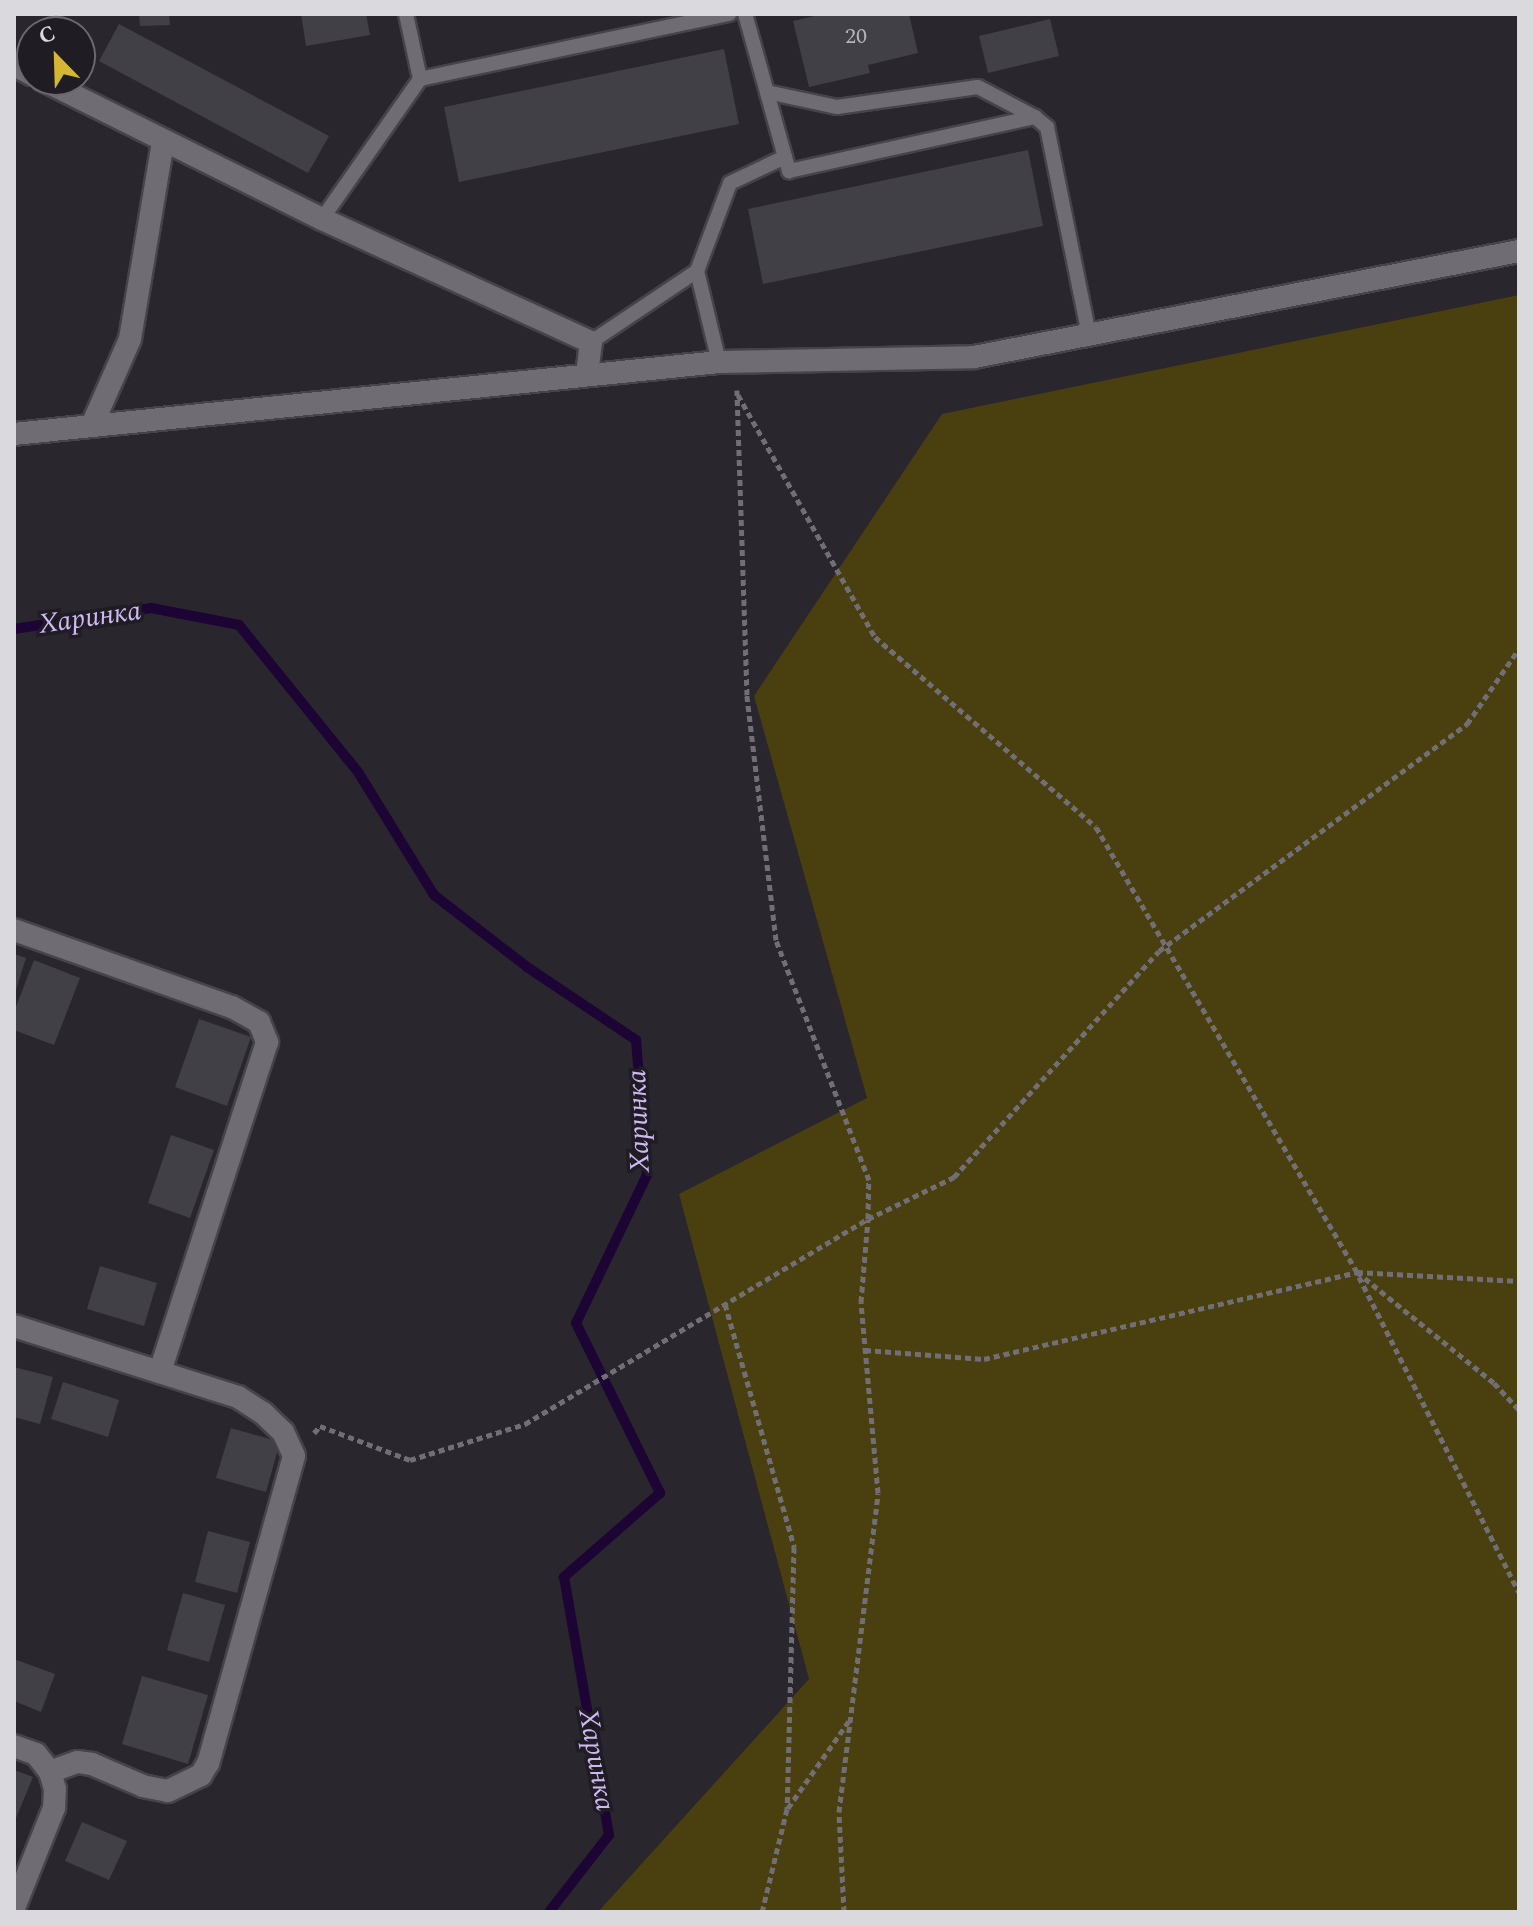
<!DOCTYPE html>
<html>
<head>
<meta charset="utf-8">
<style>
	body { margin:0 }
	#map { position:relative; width:1533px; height:1926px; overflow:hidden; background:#29262d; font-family:Spectral,serif }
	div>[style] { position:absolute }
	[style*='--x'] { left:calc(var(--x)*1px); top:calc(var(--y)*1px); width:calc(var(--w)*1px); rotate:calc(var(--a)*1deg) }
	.green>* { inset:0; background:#4a3f0f }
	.stream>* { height:10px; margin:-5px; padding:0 5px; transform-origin:5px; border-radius:5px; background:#1c0434 }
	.building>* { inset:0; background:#424047 }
	.path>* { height:5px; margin-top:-2.5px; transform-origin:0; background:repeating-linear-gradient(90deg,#716f75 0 6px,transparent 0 10px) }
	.roads { filter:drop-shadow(2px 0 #454449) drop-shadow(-2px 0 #454449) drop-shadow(0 2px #454449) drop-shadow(0 -2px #454449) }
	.service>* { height:14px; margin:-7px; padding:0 7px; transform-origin:7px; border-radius:7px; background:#6f6c73 }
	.minor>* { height:22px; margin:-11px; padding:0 11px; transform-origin:11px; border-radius:11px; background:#6f6c73 }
	.tertiary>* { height:22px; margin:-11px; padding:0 11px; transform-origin:11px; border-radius:11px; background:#6f6c73 }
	span { translate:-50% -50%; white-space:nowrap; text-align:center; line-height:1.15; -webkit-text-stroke:7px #1f1d23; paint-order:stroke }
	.number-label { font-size:22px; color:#b4b3b8 }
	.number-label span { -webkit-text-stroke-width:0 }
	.water-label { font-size:28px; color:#cfb9f4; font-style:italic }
	.frame { position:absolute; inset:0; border:16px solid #dad9dd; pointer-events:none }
	.north { position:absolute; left:16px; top:16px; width:80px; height:80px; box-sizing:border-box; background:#1f1d23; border:2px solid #6a686d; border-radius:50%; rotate:337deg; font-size:22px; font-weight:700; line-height:32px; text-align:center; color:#dad9dd }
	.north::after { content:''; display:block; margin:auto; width:28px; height:36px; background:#d4b635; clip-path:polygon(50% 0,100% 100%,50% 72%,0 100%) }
</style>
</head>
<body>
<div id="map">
	<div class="green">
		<div style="clip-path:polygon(1519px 295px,1519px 1912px,598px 1912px,809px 1679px,679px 1194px,867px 1098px,754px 696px,942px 414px)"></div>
	</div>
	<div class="stream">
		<div style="--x:14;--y:629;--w:139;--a:-8.7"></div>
		<div style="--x:151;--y:608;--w:90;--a:10.9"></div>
		<div style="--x:239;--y:625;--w:189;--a:51"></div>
		<div style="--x:358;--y:772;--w:145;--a:58.3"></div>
		<div style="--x:434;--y:895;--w:118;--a:37.7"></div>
		<div style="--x:527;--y:967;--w:131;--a:33.8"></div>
		<div style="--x:636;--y:1040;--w:135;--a:85.3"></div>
		<div style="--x:647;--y:1175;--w:164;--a:115.6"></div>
		<div style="--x:576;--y:1323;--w:190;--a:63.7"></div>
		<div style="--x:660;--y:1493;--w:128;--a:138.8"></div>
		<div style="--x:564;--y:1577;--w:262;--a:80.1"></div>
		<div style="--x:609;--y:1835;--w:98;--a:127.9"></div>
	</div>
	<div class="building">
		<div style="clip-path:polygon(139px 14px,169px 14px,170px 25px,140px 26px)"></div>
		<div style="clip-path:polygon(301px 14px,366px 14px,370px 35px,306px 46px)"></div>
		<div style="clip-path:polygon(823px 14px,909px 14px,918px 53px,868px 65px,870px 73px,809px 87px,793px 21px)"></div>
		<div style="clip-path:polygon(1050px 19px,1059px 56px,988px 73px,979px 36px)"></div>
		<div style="clip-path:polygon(119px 24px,329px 136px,308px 173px,99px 61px)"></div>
		<div style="clip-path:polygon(724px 49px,739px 124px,459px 182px,444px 107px)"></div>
		<div style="clip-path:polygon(1028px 150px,1043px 226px,763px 284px,748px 209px)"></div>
		<div style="clip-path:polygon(14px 954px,26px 958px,15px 993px,14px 993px)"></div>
		<div style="clip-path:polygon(34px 960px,80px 978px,54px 1045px,14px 1030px,14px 1012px)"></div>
		<div style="clip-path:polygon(199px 1019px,251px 1037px,227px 1106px,175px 1087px)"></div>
		<div style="clip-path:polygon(171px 1135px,214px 1150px,190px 1218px,148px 1203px)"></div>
		<div style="clip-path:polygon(100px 1266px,157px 1283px,144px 1326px,87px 1309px)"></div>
		<div style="clip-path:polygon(14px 1367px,53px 1377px,40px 1424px,14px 1417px)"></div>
		<div style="clip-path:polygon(63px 1382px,119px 1400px,108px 1437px,51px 1419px)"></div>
		<div style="clip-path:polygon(231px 1428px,280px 1442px,266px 1492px,216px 1478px)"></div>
		<div style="clip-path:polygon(208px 1531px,250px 1542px,237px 1593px,195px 1582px)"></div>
		<div style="clip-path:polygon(183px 1593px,225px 1605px,209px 1662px,167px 1650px)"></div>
		<div style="clip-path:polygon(14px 1659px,55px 1674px,41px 1712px,14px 1701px)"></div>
		<div style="clip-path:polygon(142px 1676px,208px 1695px,188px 1764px,122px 1744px)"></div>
		<div style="clip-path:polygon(14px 1770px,33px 1777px,14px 1823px)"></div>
		<div style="clip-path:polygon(82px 1822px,127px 1841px,109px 1880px,65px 1861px)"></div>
	</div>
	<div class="path">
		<div style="--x:738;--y:395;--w:278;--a:60.5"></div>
		<div style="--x:875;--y:637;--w:291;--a:40.7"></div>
		<div style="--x:1096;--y:827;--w:516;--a:59.61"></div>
		<div style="--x:1357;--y:1272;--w:176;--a:39"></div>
		<div style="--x:1494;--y:1383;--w:37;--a:47"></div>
		<div style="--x:1359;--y:1277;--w:353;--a:63.1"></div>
		<div style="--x:725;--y:1304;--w:253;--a:74.1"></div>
		<div style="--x:794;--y:1547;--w:262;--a:91.5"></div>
		<div style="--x:787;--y:1809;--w:106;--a:103.6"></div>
		<div style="--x:865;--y:1350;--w:119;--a:4.3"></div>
		<div style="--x:984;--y:1359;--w:383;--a:-13.1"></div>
		<div style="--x:1357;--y:1272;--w:162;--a:3.2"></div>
		<div style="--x:314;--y:1433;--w:9;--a:-49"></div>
		<div style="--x:320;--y:1426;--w:96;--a:20.7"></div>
		<div style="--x:410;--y:1460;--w:121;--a:-17.4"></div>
		<div style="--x:525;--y:1424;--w:400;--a:-30.9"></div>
		<div style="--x:868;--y:1219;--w:39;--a:-89"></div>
		<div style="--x:869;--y:1180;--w:257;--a:-111.2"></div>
		<div style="--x:776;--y:940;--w:247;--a:-96.8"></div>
		<div style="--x:747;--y:695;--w:305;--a:-91.9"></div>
		<div style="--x:788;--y:1808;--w:106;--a:-55"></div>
		<div style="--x:844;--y:1912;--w:100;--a:-92.9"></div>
		<div style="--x:839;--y:1812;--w:321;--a:-83"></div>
		<div style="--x:878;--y:1493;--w:192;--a:-95.1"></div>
		<div style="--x:861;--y:1302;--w:83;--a:-85.2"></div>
		<div style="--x:868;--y:1219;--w:96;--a:-26"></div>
		<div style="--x:954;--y:1177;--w:305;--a:-47.8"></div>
		<div style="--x:1159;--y:951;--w:383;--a:-36.4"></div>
		<div style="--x:1467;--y:724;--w:91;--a:-55.3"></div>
	</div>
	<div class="roads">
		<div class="service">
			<div style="--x:406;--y:14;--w:66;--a:77.8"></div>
			<div style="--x:767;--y:92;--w:72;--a:12.1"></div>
			<div style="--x:837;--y:107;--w:142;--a:-8.1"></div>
			<div style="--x:978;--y:87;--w:64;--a:27.8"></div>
			<div style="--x:785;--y:157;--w:15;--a:74"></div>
			<div style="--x:789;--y:171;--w:252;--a:-12.4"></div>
			<div style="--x:1035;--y:117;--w:16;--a:40"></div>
			<div style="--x:1047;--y:127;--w:212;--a:78.6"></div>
			<div style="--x:322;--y:219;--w:171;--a:-55"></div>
			<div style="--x:420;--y:79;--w:316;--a:-11.9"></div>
			<div style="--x:591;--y:342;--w:128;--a:-33.8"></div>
			<div style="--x:719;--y:362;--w:94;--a:-103.6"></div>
			<div style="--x:697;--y:271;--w:94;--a:-69.4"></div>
			<div style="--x:730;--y:183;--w:61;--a:-25.3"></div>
			<div style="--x:785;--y:157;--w:148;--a:-105.6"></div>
		</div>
		<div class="minor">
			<div style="--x:14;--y:65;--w:20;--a:27"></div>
			<div style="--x:43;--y:80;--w:312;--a:26.5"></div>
			<div style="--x:322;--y:219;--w:296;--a:24.6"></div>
			<div style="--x:591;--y:342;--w:31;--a:97"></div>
			<div style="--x:93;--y:423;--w:92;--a:-66.2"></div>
			<div style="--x:130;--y:339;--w:201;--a:-80.5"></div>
			<div style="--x:14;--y:930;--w:231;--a:19.5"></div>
			<div style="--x:232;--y:1007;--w:31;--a:29"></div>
			<div style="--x:259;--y:1022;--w:22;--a:68"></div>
			<div style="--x:267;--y:1042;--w:347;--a:108"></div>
			<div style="--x:14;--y:1326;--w:235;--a:17.6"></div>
			<div style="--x:238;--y:1397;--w:30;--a:33"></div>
			<div style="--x:263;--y:1413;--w:28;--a:44"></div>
			<div style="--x:283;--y:1432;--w:26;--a:65"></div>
			<div style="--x:294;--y:1456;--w:319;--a:105.6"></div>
			<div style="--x:208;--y:1763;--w:14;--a:120"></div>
			<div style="--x:201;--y:1775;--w:37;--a:154"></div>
			<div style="--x:168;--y:1791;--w:25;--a:-169"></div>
			<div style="--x:143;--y:1786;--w:56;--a:-156.7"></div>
			<div style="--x:92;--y:1764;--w:15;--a:-172"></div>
			<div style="--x:77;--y:1762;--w:29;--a:160"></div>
			<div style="--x:14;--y:1746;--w:23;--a:20"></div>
			<div style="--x:36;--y:1754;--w:23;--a:52"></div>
			<div style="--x:50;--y:1772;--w:18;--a:74"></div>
			<div style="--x:55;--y:1789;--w:19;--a:93"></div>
			<div style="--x:54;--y:1808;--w:108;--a:111.8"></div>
		</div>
		<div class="tertiary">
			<div style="--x:14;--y:434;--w:709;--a:-5.83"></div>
			<div style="--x:719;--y:362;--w:255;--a:-1.1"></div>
			<div style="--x:974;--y:357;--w:555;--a:-11.01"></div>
		</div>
	</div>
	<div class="number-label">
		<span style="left:856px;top:37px">20</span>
	</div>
	<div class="water-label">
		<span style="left:90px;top:618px;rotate:-8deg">Харинка</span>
		<span style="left:639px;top:1121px;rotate:-92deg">Харинка</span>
		<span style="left:596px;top:1760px;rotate:80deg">Харинка</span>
	</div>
	<div class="frame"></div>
	<div class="north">С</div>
</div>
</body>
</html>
